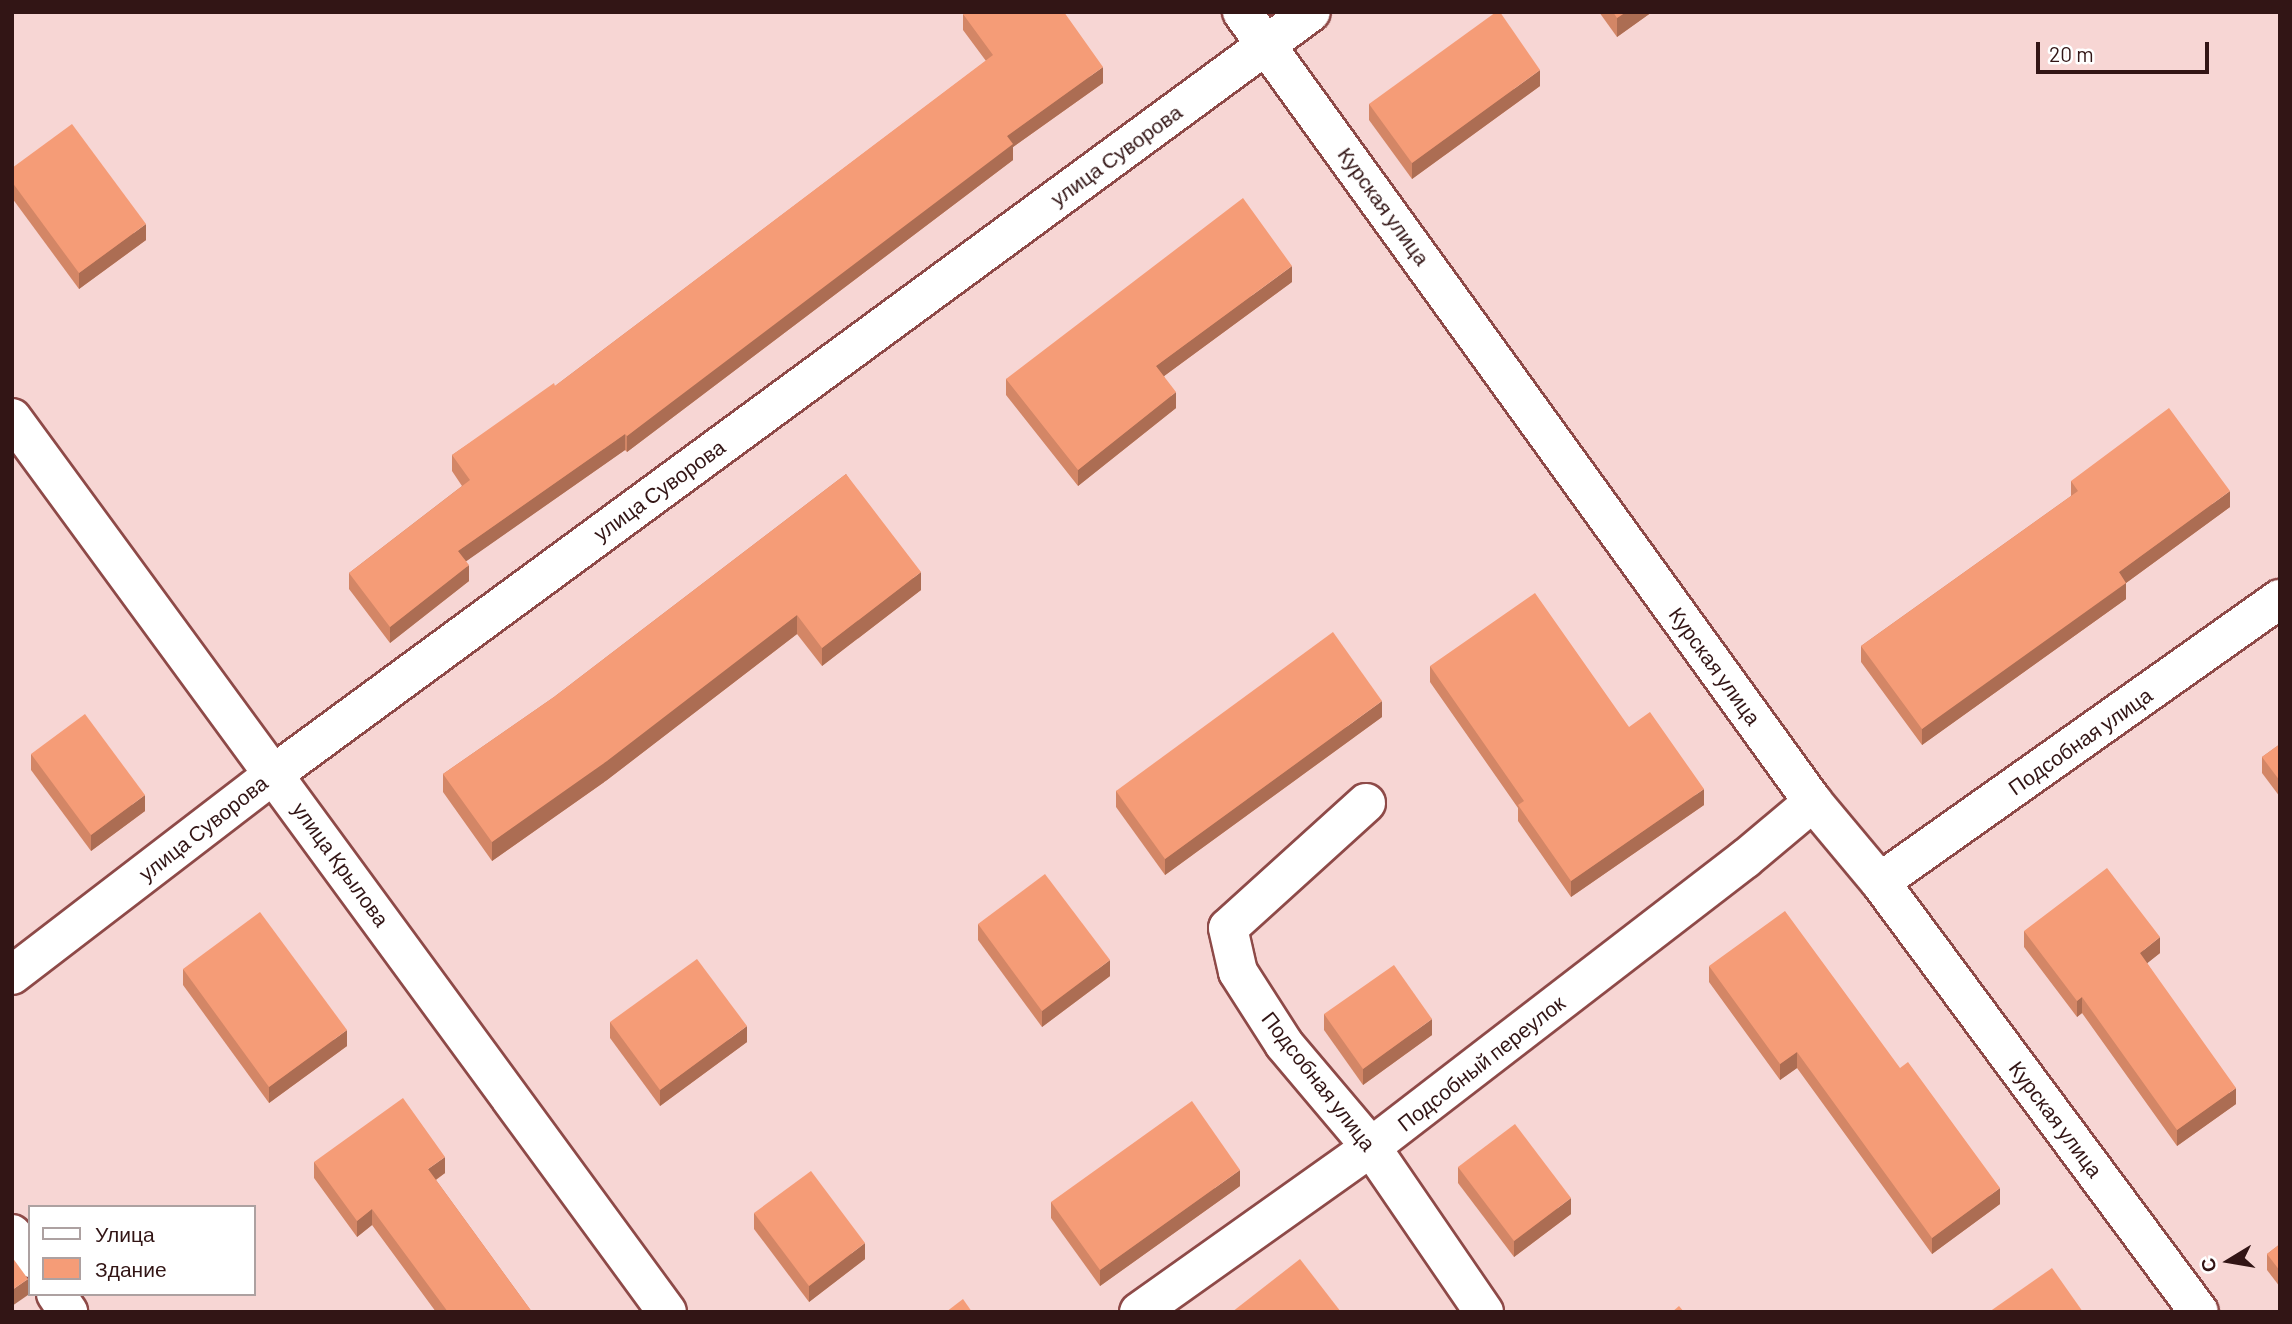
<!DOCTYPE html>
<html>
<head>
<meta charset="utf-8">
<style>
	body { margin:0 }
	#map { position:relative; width:2292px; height:1324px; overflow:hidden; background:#f7d6d4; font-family:Barlow,sans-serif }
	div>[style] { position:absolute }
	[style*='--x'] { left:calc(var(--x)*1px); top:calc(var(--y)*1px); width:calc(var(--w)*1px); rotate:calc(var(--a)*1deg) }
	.roads { filter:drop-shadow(2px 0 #8e4a48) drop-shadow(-2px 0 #8e4a48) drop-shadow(0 2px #8e4a48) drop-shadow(0 -2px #8e4a48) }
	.minor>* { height:38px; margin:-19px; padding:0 19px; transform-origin:19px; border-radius:19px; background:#fff }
	.wall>* { inset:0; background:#d38666 }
	.shaded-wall>* { inset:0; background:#ac6d53 }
	.building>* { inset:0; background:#f59c77 }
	span { translate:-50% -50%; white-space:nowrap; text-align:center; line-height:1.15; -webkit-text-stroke:5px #fff; paint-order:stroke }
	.street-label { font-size:21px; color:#321515 }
	.frame { position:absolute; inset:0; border:14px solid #321515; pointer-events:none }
	.legend { position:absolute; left:28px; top:1205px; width:228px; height:91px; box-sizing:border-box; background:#fff; border:2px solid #ada1a1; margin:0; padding:9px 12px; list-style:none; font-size:21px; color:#321515 }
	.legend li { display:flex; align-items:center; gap:14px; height:35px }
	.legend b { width:35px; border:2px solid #ada1a1 }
	.north { position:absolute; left:2194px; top:1226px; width:70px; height:70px; -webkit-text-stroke:5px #fff; paint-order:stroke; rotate:259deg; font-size:19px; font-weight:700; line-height:28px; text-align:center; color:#321515 }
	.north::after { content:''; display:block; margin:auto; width:24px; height:32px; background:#321515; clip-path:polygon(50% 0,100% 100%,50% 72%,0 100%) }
	.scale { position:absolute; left:2036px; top:42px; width:173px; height:32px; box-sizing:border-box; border:4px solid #321515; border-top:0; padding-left:9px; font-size:21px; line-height:24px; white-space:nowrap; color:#321515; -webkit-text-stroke:5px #fff; paint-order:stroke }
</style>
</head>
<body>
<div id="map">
	<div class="roads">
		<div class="minor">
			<div style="--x:1242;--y:12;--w:975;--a:54.14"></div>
			<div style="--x:1813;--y:802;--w:104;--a:50.1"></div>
			<div style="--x:1880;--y:882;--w:535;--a:53.43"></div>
			<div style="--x:12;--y:418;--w:1108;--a:53.77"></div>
			<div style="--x:1366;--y:803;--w:186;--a:137.8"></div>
			<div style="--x:1228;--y:928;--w:45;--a:77.2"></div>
			<div style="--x:1238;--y:972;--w:85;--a:57.4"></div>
			<div style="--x:1284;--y:1044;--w:135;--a:49.8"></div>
			<div style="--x:1371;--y:1147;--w:200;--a:55.6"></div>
			<div style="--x:1880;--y:882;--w:490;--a:-35.3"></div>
			<div style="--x:12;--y:975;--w:332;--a:-37.5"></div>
			<div style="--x:275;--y:773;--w:1285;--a:-36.3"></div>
			<div style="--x:12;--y:1234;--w:30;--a:53"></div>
			<div style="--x:56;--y:1294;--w:22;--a:56"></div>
			<div style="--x:1139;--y:1312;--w:285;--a:-35.4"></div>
			<div style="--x:1371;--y:1147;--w:472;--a:-37.6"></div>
			<div style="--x:1745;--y:859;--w:89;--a:-40"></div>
		</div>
	</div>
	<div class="wall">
		<div style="clip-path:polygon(1599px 12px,1652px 12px,1617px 37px)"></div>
		<div style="clip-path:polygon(963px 14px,1103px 83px,1013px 147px,1013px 160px,627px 452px,625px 450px,466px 561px,469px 581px,390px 643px,349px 589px,349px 573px,462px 486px,452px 471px,452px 455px,555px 386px,986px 61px,963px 30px)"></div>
		<div style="clip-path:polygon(1540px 86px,1412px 179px,1369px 120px,1369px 104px)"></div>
		<div style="clip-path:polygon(12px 168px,146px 240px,79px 289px,12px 198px)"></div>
		<div style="clip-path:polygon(1292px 282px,1164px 376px,1176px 408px,1078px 486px,1006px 395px,1006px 379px)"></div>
		<div style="clip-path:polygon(846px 474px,921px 590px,822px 666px,797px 634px,607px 780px,492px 861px,443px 792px,443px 774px,554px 697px)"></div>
		<div style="clip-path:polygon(2071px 481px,2230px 507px,2126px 583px,2126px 599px,1922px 745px,1861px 662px,1861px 646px,2071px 496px)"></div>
		<div style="clip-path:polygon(1430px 666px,1629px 727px,1704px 805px,1571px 897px,1518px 821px,1518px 808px,1430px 682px)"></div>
		<div style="clip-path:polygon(1382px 717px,1165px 875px,1116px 807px,1116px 791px)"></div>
		<div style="clip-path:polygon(2280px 744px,2280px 797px,2262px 773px,2262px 757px)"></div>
		<div style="clip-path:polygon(31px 754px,145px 811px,91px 851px,31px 770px)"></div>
		<div style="clip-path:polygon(978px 924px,1110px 976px,1042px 1027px,978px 940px)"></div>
		<div style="clip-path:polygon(2024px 931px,2160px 953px,2147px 963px,2236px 1104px,2177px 1146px,2082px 1013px,2077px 1017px,2024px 947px)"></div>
		<div style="clip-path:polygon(1709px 966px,2000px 1204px,1932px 1254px,1797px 1068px,1780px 1080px,1709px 982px)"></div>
		<div style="clip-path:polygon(183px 969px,347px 1046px,269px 1103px,183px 985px)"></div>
		<div style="clip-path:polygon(1324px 1014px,1432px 1035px,1363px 1085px,1324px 1030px)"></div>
		<div style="clip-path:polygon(610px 1022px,747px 1042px,660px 1106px,610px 1038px)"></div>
		<div style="clip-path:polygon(314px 1162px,445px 1173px,436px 1180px,532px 1312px,436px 1312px,372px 1225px,357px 1237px,314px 1178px)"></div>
		<div style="clip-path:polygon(1458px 1167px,1571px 1214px,1514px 1257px,1458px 1183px)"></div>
		<div style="clip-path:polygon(1240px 1186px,1100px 1286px,1051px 1218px,1051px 1202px)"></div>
		<div style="clip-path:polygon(754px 1213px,865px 1259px,809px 1302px,754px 1229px)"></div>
		<div style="clip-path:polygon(2280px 1244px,2280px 1287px,2267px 1270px,2267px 1254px)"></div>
	</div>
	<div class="shaded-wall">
		<div style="clip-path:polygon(1626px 12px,1652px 12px,1617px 37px,1617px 18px)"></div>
		<div style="clip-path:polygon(1103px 67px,1103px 83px,1013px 147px,1013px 160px,627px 452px,627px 436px,1007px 136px)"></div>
		<div style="clip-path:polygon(1540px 70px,1540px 86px,1412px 179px,1412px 163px)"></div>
		<div style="clip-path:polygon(146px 224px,146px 240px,79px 289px,79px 273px)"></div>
		<div style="clip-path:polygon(1292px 266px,1292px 282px,1156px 382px,1156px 366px)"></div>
		<div style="clip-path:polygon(1176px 392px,1176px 408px,1078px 486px,1078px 470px)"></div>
		<div style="clip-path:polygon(625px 434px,625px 450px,458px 567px,458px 551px)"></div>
		<div style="clip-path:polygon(2230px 491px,2230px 507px,2126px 583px,2126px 599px,1922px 745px,1922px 729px,2119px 572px)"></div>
		<div style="clip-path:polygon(469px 565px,469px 581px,390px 643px,390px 627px)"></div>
		<div style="clip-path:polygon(921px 572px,921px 590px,822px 666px,822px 648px)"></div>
		<div style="clip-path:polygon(797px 615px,797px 634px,607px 780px,492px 861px,492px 842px)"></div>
		<div style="clip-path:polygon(1382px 701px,1382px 717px,1165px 875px,1165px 859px)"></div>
		<div style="clip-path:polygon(1704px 789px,1704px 805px,1571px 897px,1571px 881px)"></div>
		<div style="clip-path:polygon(145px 795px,145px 811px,91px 851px,91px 835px)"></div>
		<div style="clip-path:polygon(2160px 937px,2160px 953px,2140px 969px,2140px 953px)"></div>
		<div style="clip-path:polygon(1110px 960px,1110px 976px,1042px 1027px,1042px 1011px)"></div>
		<div style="clip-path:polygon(2082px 997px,2082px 1013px,2077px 1017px,2077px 1001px)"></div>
		<div style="clip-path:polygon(1432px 1019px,1432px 1035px,1363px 1085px,1363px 1069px)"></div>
		<div style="clip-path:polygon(747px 1026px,747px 1042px,660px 1106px,660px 1090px)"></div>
		<div style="clip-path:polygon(347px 1030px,347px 1046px,269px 1103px,269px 1087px)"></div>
		<div style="clip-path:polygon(1797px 1052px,1797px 1068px,1780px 1080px,1780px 1064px)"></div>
		<div style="clip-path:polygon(2236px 1088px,2236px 1104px,2177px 1146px,2177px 1130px)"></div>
		<div style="clip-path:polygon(445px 1157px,445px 1173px,428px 1185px,428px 1169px)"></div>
		<div style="clip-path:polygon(1240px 1170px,1240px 1186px,1100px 1286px,1100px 1270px)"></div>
		<div style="clip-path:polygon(2000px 1188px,2000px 1204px,1932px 1254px,1932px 1238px)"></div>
		<div style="clip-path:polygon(1571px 1198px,1571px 1214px,1514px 1257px,1514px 1241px)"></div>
		<div style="clip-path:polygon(372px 1209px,372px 1225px,357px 1237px,357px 1221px)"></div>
		<div style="clip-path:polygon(865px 1243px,865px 1259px,809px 1302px,809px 1286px)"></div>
		<div style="clip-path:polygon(28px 1279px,28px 1295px,12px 1306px,12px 1290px)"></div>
	</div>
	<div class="building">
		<div style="clip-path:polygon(965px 12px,1064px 12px,1103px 67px,1007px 136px,1013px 144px,627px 436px,625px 434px,458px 551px,469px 565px,390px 627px,349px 573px,470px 480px,452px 455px,554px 383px,555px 386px,993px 55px,963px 14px)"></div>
		<div style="clip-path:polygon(1496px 12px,1500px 12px,1540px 70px,1412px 163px,1369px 104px)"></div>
		<div style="clip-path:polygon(1613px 12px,1626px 12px,1617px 18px)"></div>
		<div style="clip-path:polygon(72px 124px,146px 224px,79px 273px,12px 182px,12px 168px)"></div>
		<div style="clip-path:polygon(1243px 198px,1292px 266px,1156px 366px,1176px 392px,1078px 470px,1006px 379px)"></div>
		<div style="clip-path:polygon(2169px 408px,2230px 491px,2119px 572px,2126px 583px,1922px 729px,1861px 646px,2078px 491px,2071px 481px)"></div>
		<div style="clip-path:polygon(846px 474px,921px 572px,822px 648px,797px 615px,607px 761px,492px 842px,443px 774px,554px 697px)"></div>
		<div style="clip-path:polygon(1535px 593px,1629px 727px,1650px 712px,1704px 789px,1571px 881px,1518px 805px,1524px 801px,1430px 666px)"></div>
		<div style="clip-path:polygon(1333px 632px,1382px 701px,1165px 859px,1116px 791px)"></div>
		<div style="clip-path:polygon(85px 714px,145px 795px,91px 835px,31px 754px)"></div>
		<div style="clip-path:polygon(2280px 744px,2280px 781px,2262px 757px)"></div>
		<div style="clip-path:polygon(2107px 868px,2160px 937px,2140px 953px,2236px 1088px,2177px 1130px,2082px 997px,2077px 1001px,2024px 931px)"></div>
		<div style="clip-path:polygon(1045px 874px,1110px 960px,1042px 1011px,978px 924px)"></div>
		<div style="clip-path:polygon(1785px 911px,1900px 1068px,1908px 1062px,2000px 1188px,1932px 1238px,1797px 1052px,1780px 1064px,1709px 966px)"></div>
		<div style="clip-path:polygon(260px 912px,347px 1030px,269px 1087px,183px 969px)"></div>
		<div style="clip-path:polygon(697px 959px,747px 1026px,660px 1090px,610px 1022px)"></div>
		<div style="clip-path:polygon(1394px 965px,1432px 1019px,1363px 1069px,1324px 1014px)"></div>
		<div style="clip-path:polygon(403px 1098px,445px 1157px,428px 1169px,532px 1312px,448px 1312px,372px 1209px,357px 1221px,314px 1162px)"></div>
		<div style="clip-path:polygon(1192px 1101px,1240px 1170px,1100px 1270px,1051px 1202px)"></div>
		<div style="clip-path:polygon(1515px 1124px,1571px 1198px,1514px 1241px,1458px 1167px)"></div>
		<div style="clip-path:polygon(811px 1171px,865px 1243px,809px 1286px,754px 1213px)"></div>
		<div style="clip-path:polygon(2280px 1244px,2280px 1271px,2267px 1254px)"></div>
		<div style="clip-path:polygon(12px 1257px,28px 1279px,12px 1290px)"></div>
		<div style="clip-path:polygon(1300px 1259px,1341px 1312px,1232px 1312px)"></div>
		<div style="clip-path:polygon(2052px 1268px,2083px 1312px,1989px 1312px)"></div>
		<div style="clip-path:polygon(963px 1299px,972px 1312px,946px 1312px)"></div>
		<div style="clip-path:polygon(1679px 1306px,1684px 1312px,1672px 1312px)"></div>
	</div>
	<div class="street-label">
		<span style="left:1116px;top:155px;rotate:-36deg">улица Суворова</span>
		<span style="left:1384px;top:206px;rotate:54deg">Курская улица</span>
		<span style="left:659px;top:490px;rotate:-36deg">улица Суворова</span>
		<span style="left:1715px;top:666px;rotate:54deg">Курская улица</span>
		<span style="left:2080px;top:741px;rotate:-35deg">Подсобная улица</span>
		<span style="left:203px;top:828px;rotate:-38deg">улица Суворова</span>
		<span style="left:341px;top:864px;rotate:54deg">улица Крылова</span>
		<span style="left:1481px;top:1063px;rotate:-38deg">Подсобный переулок</span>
		<span style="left:1319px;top:1081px;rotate:52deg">Подсобная улица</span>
		<span style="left:2056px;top:1119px;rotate:53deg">Курская улица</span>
	</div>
	<div class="frame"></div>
	<ul class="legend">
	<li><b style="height:9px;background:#fff"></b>Улица</li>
	<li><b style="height:19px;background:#f59c77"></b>Здание</li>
	</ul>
	<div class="north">С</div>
	<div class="scale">20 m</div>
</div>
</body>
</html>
